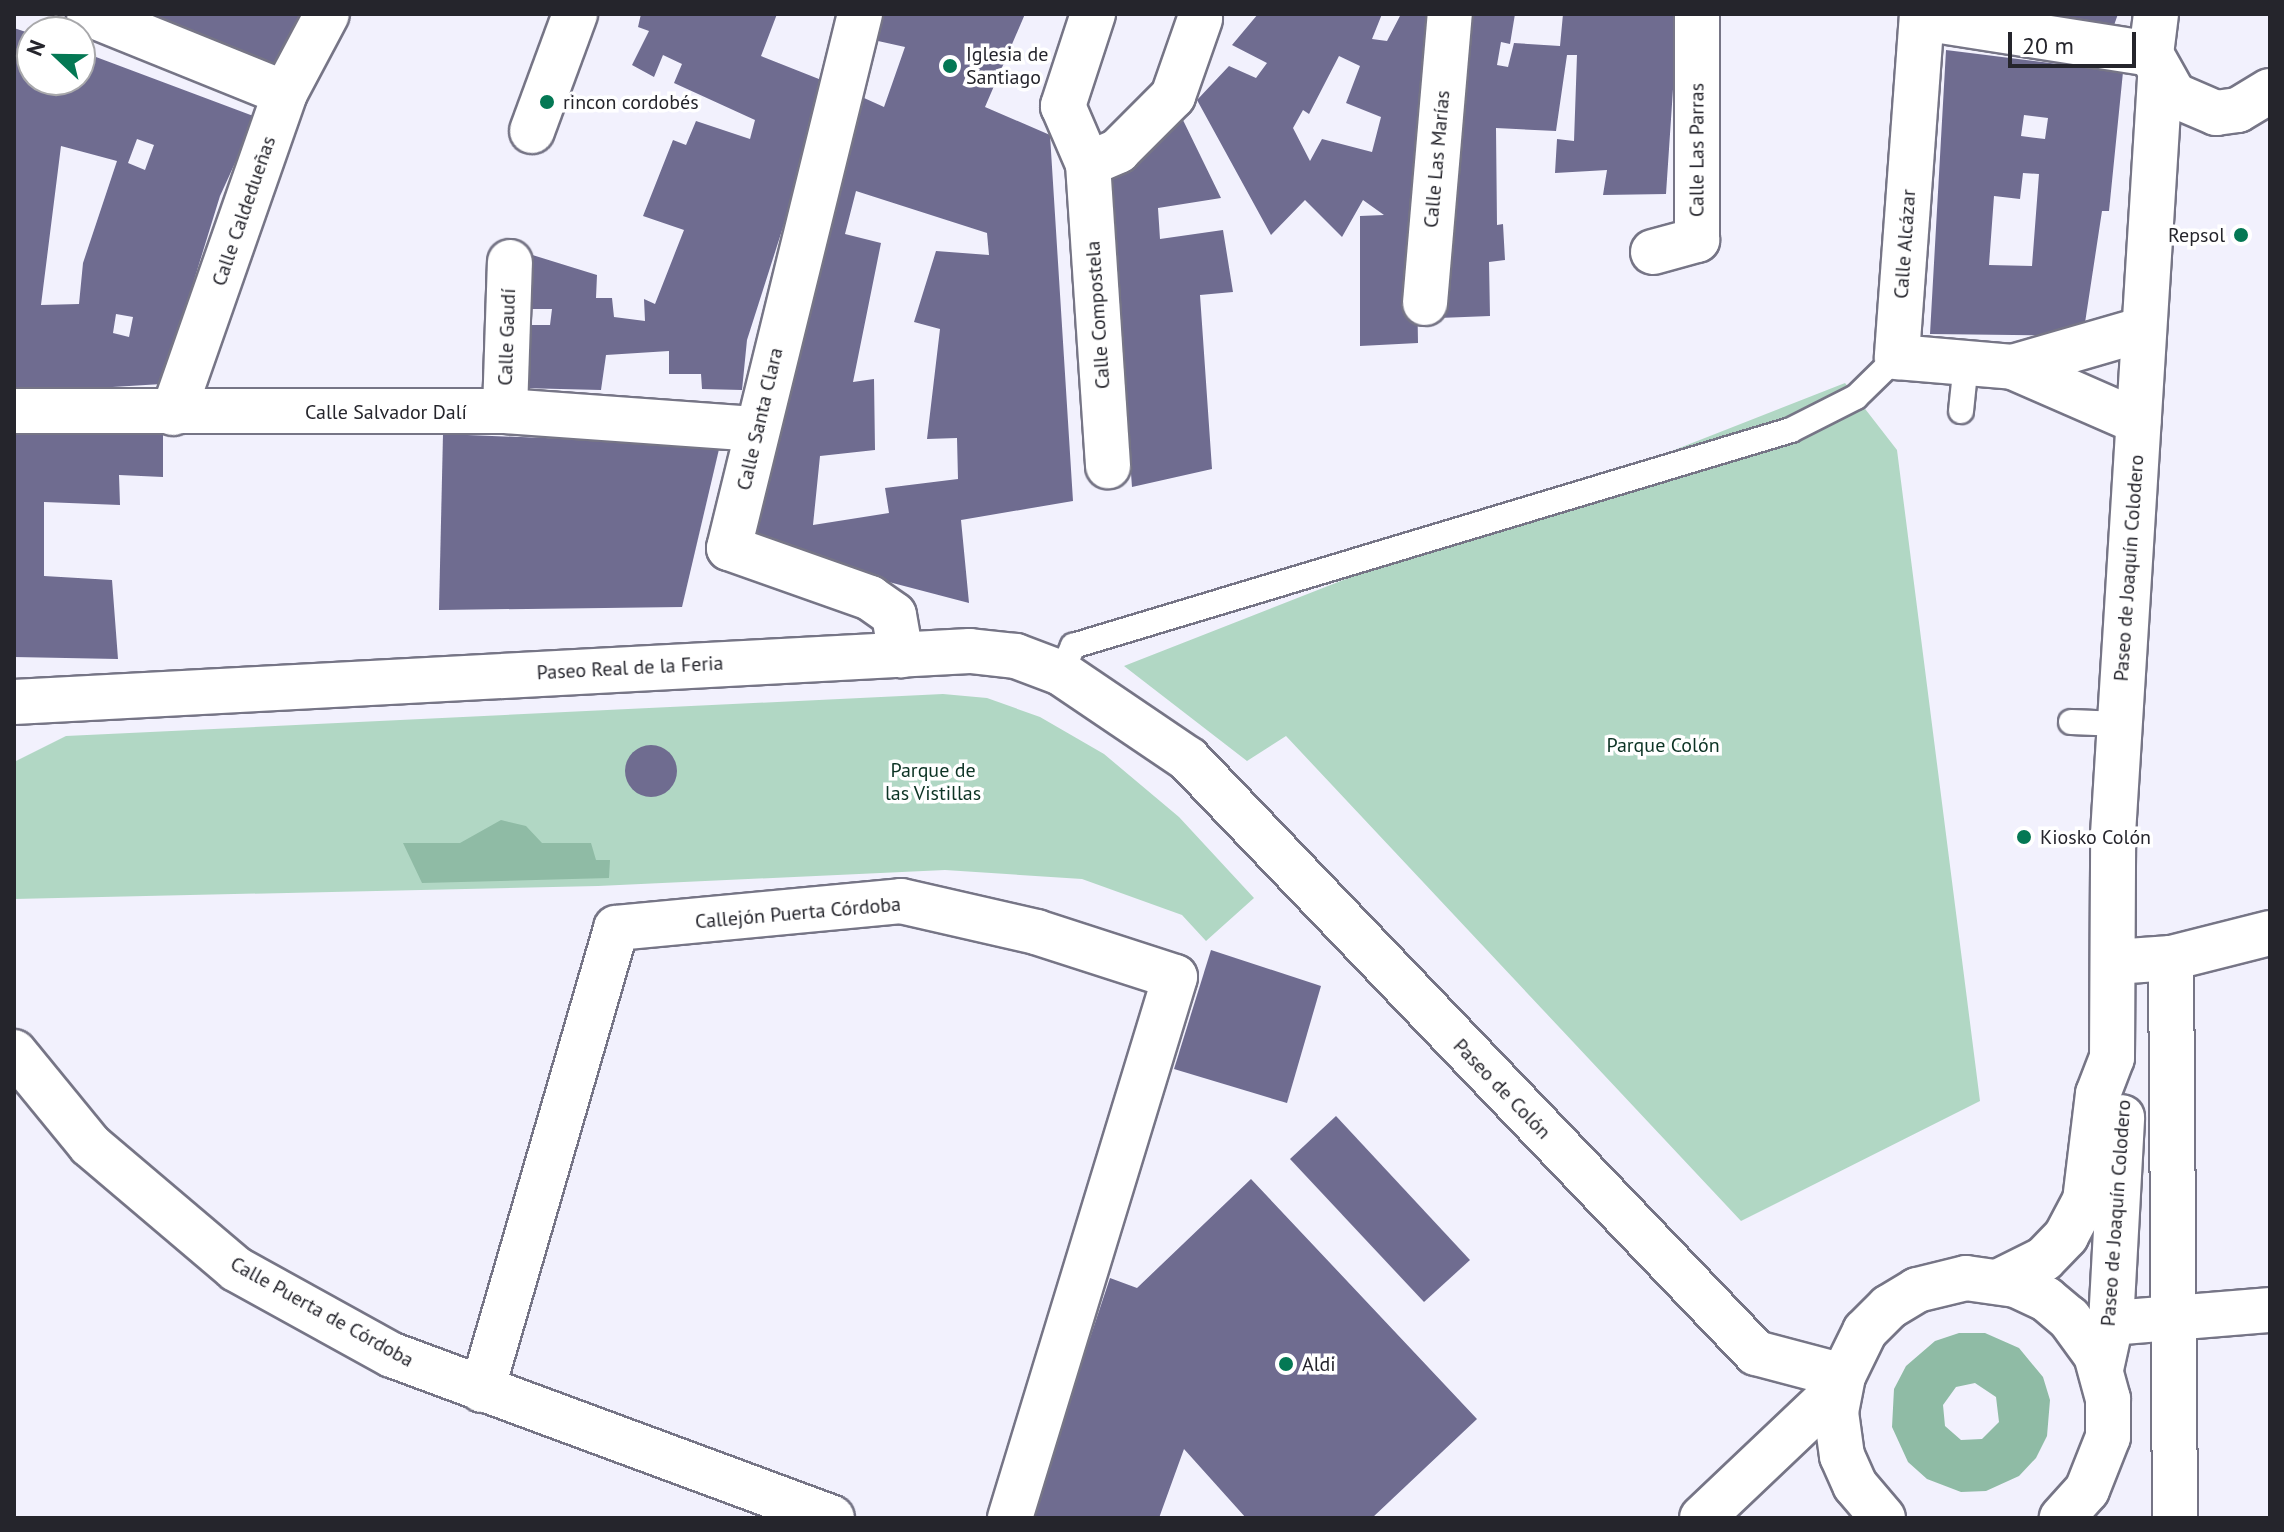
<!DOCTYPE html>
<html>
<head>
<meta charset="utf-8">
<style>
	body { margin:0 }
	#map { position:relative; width:2284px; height:1532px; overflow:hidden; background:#f2f1fd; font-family:"PT Sans",sans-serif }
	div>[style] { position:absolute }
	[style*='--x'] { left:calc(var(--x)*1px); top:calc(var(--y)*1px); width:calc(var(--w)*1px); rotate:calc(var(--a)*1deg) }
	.green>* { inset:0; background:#b1d7c4 }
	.water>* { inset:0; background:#8fbba5 }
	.building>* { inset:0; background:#6f6c90 }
	.round { border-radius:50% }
	.roads { filter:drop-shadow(2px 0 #767586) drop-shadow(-2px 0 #767586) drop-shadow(0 2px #767586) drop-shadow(0 -2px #767586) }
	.lane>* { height:24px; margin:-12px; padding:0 12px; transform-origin:12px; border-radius:12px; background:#fff }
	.street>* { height:44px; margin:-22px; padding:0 22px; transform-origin:22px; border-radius:22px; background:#fff }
	.secondary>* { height:44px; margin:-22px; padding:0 22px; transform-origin:22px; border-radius:22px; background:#fff }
	.dots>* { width:22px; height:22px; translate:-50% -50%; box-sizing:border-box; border:4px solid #fff; border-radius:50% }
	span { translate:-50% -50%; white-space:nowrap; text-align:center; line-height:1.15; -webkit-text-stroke:7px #fff; paint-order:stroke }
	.poi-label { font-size:20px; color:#25252c }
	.left { translate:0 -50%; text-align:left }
	.right { translate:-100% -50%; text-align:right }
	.street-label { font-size:20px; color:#25252c }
	.park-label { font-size:20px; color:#0c3324 }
	.frame { position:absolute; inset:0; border:16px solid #25252c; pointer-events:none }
	.north { position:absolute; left:16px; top:16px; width:80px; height:80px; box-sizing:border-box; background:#fff; border:2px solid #a8a8ab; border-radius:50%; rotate:292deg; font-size:22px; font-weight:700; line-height:32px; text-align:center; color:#25252c }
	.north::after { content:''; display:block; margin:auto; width:28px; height:36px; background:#047854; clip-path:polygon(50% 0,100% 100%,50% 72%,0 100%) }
	.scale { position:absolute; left:2008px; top:32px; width:128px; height:36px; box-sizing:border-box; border:4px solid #25252c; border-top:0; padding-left:10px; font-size:24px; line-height:28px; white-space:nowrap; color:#25252c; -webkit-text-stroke:6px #fff; paint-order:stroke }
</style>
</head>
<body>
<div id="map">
	<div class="green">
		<div style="clip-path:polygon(1845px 383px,1897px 450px,1980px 1101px,1741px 1221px,1286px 736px,1247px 761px,1124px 666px)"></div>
		<div style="clip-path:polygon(943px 694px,987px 698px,1040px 717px,1104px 754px,1179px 817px,1254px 898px,1206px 941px,1182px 915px,1082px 879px,945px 870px,598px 886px,14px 899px,14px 762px,66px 736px)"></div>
	</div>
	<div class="water">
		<div style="clip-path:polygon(501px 820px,526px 826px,542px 843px,591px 843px,596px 860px,610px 860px,609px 878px,422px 883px,403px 843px,460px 843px)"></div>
		<div style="clip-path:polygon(evenodd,1959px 1333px,1985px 1333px,2019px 1348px,2043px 1377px,2050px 1400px,2047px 1436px,2036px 1458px,2019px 1476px,1986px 1491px,1961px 1492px,1927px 1479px,1908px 1462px,1892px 1427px,1894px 1389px,1906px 1366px,1935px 1341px,1959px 1333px,1975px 1383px,1996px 1397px,1999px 1422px,1982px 1439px,1961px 1440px,1945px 1426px,1943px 1405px,1956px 1387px,1975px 1383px)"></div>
	</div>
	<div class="building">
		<div style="clip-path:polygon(132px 14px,306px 14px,278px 70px)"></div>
		<div style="clip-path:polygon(641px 14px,777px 14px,761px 56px,829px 83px,747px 340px,742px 390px,702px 389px,701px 374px,669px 374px,669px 351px,606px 355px,601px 390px,520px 388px,525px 325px,550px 325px,552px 309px,527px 309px,526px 253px,597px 275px,596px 298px,612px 298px,614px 317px,645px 321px,644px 299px,655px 304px,684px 230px,643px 216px,673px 140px,686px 145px,696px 121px,750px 139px,755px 120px,674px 83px,682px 64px,663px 55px,654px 77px,632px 65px,649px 31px,638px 27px)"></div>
		<div style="clip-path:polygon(evenodd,876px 14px,1025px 14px,985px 107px,1050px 135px,1073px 501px,961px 520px,969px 603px,755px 547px,749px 536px,853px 93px,884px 107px,905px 47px,869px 39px,876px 14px,856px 191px,987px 233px,989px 255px,936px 251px,914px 322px,940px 329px,927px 439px,957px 438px,958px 479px,885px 488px,889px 513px,813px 525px,820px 456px,875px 450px,874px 379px,853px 382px,881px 243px,845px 234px,856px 191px)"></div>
		<div style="clip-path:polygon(evenodd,1258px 14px,1382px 14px,1372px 39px,1387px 41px,1401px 14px,1443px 14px,1417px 283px,1418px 343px,1360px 346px,1360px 216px,1384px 215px,1363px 200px,1342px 237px,1305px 200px,1271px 235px,1197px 100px,1229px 66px,1256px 78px,1267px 63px,1232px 45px,1258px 14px,1339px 56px,1360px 66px,1346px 103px,1381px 117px,1372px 152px,1322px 139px,1310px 161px,1293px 128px,1303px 110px,1309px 114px,1339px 56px)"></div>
		<div style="clip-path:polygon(1460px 14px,1515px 14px,1510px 44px,1501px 42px,1497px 65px,1508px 67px,1514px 43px,1560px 46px,1563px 14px,1678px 14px,1666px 194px,1603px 195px,1607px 170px,1555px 173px,1557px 139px,1574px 141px,1577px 55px,1567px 55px,1556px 131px,1496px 128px,1497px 225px,1503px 224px,1505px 260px,1489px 262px,1490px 316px,1439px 318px)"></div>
		<div style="clip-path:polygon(2024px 14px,2118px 14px,2108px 42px)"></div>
		<div style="clip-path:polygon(evenodd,14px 28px,32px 34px,32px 80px,80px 80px,80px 51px,256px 117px,220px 196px,162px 384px,14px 393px,14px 28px,137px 139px,154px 145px,145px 170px,128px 163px,137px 139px,14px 28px,61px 146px,117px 161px,83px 263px,79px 304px,41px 305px,61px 146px,14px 28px,116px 314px,133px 317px,129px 337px,113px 333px,116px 314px)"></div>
		<div style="clip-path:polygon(evenodd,1946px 50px,2123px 72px,2109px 211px,2102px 211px,2083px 336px,1930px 334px,1946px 50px,2024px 115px,2048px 118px,2045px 139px,2021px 136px,2024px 115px,1946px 50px,2023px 173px,2039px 174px,2032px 266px,1989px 265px,1994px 196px,2020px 199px,2023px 173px)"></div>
		<div style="clip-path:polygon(1181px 116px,1221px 198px,1158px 208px,1160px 239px,1223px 230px,1233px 292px,1200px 295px,1212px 469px,1132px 487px,1110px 182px)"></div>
		<div style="clip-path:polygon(14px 425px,163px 432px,163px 477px,119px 475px,120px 505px,44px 502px,44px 576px,112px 580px,118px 659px,14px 657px)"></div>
		<div style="clip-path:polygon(443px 434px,720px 445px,682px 607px,439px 610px)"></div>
		<div class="round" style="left:625px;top:745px;width:52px;height:52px"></div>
		<div style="clip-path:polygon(1211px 950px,1321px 986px,1287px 1103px,1174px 1069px)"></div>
		<div style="clip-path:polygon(1336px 1116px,1470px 1260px,1424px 1302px,1290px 1159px)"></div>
		<div style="clip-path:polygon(1251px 1179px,1477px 1419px,1372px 1518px,1246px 1518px,1184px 1449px,1159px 1518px,1030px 1518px,1110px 1278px,1137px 1288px)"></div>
	</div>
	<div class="roads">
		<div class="lane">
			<div style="--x:1961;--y:411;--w:48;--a:-84.1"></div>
			<div style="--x:1061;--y:673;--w:30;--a:-66"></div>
			<div style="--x:1073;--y:646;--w:750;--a:-16.74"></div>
			<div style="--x:1791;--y:430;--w:73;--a:-26.9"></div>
			<div style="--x:1856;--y:397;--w:57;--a:-44.3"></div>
			<div style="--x:2071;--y:722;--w:49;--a:2.3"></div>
		</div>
		<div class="street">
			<div style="--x:89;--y:14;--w:211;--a:22"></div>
			<div style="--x:860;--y:14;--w:550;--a:103.78"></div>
			<div style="--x:729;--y:548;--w:150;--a:19.5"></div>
			<div style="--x:870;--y:598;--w:29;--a:35"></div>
			<div style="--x:894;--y:615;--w:41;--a:80.1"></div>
			<div style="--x:1093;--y:14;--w:97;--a:108.1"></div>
			<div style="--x:1063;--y:106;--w:63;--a:66.7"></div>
			<div style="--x:1088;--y:164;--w:33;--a:-23"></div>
			<div style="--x:1118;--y:151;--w:78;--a:-45"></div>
			<div style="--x:1173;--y:96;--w:82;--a:-70.7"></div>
			<div style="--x:1922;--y:14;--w:344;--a:94.2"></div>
			<div style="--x:1897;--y:357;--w:116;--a:4.9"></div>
			<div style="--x:2013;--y:367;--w:137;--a:23.6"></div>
			<div style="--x:1922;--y:18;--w:232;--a:8.9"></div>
			<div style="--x:532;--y:131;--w:125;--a:-69.8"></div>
			<div style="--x:1088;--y:164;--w:303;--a:86.2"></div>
			<div style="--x:1653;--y:252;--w:46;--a:-15.3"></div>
			<div style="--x:1697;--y:240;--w:226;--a:-90"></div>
			<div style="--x:1425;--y:303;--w:290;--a:-85.1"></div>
			<div style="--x:2013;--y:367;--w:136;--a:-16.2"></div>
			<div style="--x:14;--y:411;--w:491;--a:0"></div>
			<div style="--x:505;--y:411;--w:253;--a:4.1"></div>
			<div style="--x:505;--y:411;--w:149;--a:-88.1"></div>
			<div style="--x:173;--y:413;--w:339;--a:-70.7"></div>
			<div style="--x:285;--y:93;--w:89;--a:-62"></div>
			<div style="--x:14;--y:702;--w:957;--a:-3.05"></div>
			<div style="--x:970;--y:651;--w:46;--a:6.2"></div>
			<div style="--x:1016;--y:656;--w:48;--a:20.7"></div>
			<div style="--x:1061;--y:673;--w:153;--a:34.1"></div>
			<div style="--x:1188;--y:759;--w:822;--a:46.28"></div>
			<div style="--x:1756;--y:1353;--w:90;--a:14.8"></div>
			<div style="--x:2171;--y:958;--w:560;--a:89.59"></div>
			<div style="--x:2114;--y:962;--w:57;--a:-4"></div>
			<div style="--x:2171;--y:958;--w:102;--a:-14.2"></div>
			<div style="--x:14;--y:1052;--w:120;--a:50.7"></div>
			<div style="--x:90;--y:1145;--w:192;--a:40.3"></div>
			<div style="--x:236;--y:1269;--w:178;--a:28.9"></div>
			<div style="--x:392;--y:1355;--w:469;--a:20.3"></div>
			<div style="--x:2111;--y:1323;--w:160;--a:-4.7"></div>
			<div style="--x:482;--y:1390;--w:481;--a:-73.8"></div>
			<div style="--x:616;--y:928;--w:286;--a:-5.4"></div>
			<div style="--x:901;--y:901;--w:139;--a:12.9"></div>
			<div style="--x:1036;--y:932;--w:146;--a:17.9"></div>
			<div style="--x:1175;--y:977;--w:566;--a:106.96"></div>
			<div style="--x:1702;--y:1518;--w:189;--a:-43.5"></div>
		</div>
		<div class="secondary">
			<div style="--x:2156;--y:14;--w:40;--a:97.1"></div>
			<div style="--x:2151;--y:54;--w:47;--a:60.7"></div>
			<div style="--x:2174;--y:95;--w:46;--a:23.2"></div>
			<div style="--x:2216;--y:113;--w:22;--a:-8"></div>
			<div style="--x:2238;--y:110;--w:37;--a:-31"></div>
			<div style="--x:2000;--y:1281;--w:49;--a:-26.6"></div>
			<div style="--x:2044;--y:1259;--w:32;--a:-46"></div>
			<div style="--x:2066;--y:1236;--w:40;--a:-62"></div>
			<div style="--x:2085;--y:1201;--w:108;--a:-83.1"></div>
			<div style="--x:2098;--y:1094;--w:39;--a:-69"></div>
			<div style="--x:2112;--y:1058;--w:224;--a:-89.7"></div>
			<div style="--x:2113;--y:834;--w:757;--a:-86.44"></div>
			<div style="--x:2101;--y:1369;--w:47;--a:-77.7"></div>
			<div style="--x:2111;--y:1323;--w:206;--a:-86.9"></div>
			<div style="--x:1883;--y:1518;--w:43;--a:-130.3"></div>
			<div style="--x:1855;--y:1485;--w:32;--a:-114"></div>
			<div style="--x:1842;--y:1456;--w:44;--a:-97.8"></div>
			<div style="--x:1836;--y:1412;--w:37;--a:-79"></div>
			<div style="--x:1843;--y:1376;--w:50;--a:-63.9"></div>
			<div style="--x:1865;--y:1331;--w:34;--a:-45"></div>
			<div style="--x:1889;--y:1307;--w:33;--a:-31"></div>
			<div style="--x:1917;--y:1290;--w:50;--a:-13.8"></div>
			<div style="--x:1966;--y:1278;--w:50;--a:8"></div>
			<div style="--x:2016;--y:1285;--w:33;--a:25"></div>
			<div style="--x:2046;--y:1299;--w:30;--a:40"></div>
			<div style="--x:2069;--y:1318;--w:46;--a:53.9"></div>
			<div style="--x:2096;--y:1355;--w:46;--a:74.7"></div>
			<div style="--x:2108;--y:1399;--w:38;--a:90"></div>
			<div style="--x:2108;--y:1437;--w:57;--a:111.6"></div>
			<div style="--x:2087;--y:1490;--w:38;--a:132"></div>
		</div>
	</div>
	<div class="dots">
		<div style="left:950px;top:66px;background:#047854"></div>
		<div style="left:547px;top:102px;background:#047854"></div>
		<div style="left:2241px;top:235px;background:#047854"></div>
		<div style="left:2024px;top:837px;background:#047854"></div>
		<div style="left:1286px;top:1364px;background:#047854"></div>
	</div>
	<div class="poi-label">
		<span class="left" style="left:966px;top:66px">Iglesia de<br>Santiago</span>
		<span class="left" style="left:563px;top:102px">rincon cordobés</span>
		<span class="right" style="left:2225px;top:235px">Repsol</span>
		<span class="left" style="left:2040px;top:837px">Kiosko Colón</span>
		<span class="left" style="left:1302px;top:1364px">Aldi</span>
	</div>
	<div class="street-label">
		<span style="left:1697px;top:150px;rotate:-90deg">Calle Las Parras</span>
		<span style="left:1437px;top:159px;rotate:-85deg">Calle Las Marías</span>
		<span style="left:244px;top:211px;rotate:-71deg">Calle Caldedueñas</span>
		<span style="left:1905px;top:244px;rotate:-86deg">Calle Alcázar</span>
		<span style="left:1098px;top:315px;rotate:-94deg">Calle Compostela</span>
		<span style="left:507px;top:337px;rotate:-88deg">Calle Gaudí</span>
		<span style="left:386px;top:412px">Calle Salvador Dalí</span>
		<span style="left:760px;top:419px;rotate:-77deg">Calle Santa Clara</span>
		<span style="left:2129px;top:568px;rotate:-86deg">Paseo de Joaquín Colodero</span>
		<span style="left:630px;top:668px;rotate:-3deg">Paseo Real de la Feria</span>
		<span style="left:798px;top:913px;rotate:-5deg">Callejón Puerta Córdoba</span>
		<span style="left:1502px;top:1089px;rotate:46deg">Paseo de Colón</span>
		<span style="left:2116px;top:1213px;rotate:-86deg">Paseo de Joaquín Colodero</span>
		<span style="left:322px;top:1312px;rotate:29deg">Calle Puerta de Córdoba</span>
	</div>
	<div class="park-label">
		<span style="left:1663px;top:745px">Parque Colón</span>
		<span style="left:933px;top:782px">Parque de<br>las Vistillas</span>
	</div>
	<div class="frame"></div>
	<div class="north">N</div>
	<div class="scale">20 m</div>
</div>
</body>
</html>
